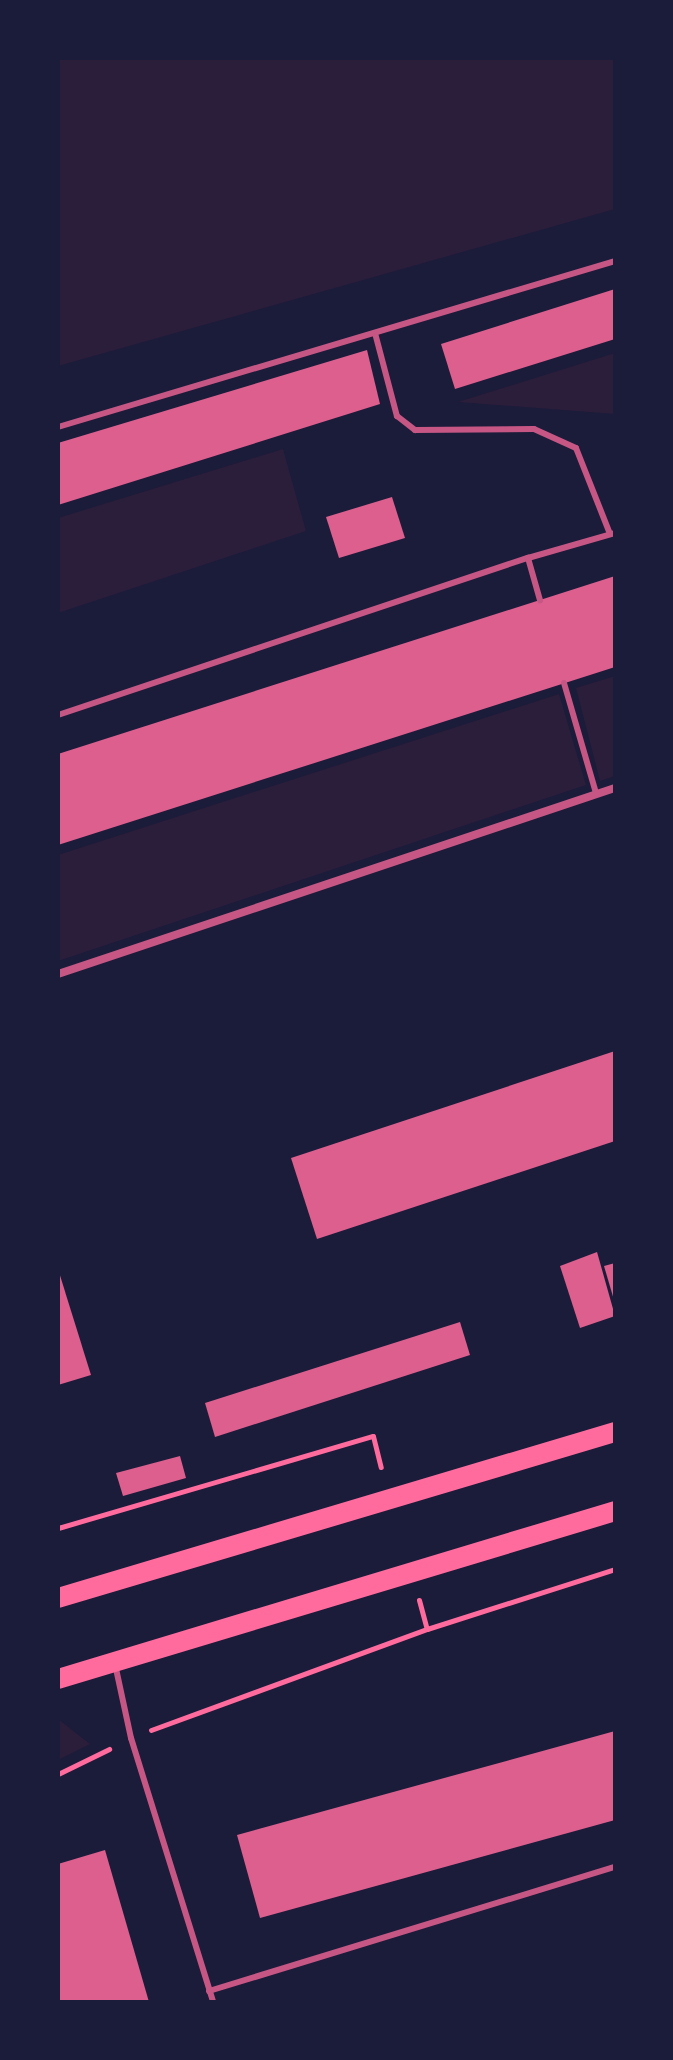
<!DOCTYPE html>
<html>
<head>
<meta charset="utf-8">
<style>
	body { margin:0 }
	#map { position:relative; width:673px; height:2060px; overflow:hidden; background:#1b1b3a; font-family:Montserrat,sans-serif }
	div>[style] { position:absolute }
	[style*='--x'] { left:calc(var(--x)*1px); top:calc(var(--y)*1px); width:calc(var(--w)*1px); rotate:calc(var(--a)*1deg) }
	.green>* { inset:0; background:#2a1e3b }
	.building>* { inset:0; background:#dd5f8e }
	.path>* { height:5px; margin:-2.5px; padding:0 2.5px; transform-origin:2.5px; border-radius:2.5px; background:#ff6b9d }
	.service>* { height:6px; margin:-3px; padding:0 3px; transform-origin:3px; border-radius:3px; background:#c65784 }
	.minor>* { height:8px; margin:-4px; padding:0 4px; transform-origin:4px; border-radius:4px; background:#c65784 }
	.primary>* { height:20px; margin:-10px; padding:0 10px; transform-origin:10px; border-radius:10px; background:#ff6b9d }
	span { translate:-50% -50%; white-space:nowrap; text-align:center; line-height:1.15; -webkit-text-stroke:8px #1b1b3a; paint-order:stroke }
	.frame { position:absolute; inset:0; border:60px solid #1b1b3a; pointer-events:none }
</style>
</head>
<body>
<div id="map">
	<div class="green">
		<div style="clip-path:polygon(58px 58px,615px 58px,615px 209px,58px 366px)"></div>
		<div style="clip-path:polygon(615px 353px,615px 414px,458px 402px)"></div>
		<div style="clip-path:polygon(283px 449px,306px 531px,58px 613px,58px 518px)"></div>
		<div style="clip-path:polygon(615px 676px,615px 776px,600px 781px,576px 688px)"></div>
		<div style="clip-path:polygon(559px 694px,586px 785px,58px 961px,58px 855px)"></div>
		<div style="clip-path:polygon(58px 1719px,90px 1744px,58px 1760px)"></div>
	</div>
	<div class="building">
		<div style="clip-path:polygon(615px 289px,615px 339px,455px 389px,441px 344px)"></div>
		<div style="clip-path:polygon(367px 350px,380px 404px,58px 505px,58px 443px)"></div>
		<div style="clip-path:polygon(392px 497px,405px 538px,339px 558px,326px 517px)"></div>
		<div style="clip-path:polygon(615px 576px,615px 667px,58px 845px,58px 754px)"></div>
		<div style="clip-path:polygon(615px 1051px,615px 1141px,317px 1239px,291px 1158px)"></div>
		<div style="clip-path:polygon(597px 1252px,615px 1316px,580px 1328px,560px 1266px)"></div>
		<div style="clip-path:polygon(615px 1263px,615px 1300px,614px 1300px,604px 1266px)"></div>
		<div style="clip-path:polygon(58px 1269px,91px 1375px,58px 1385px)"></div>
		<div style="clip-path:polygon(460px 1322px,470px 1355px,215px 1437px,205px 1403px)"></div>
		<div style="clip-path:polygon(180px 1456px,186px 1478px,123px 1496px,116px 1473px)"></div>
		<div style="clip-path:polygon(615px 1731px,615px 1820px,260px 1918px,237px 1835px)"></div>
		<div style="clip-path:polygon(105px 1850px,149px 2002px,58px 2002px,58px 1864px)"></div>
	</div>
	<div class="path">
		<div style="--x:58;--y:1528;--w:328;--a:-16.3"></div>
		<div style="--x:373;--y:1436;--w:32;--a:76"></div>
		<div style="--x:419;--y:1600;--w:30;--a:75"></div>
		<div style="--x:151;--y:1730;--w:294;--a:-20.1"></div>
		<div style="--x:427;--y:1629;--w:197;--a:-17.7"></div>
		<div style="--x:58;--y:1774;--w:57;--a:-26.1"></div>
	</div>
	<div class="service">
		<div style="--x:375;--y:333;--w:86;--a:75.2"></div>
		<div style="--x:397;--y:416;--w:23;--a:38"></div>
		<div style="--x:415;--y:430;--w:119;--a:-0.5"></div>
		<div style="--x:534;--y:429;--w:46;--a:24.3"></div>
		<div style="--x:576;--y:448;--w:92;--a:68.4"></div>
		<div style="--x:58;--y:427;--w:581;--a:-16.6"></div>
		<div style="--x:528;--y:558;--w:91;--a:-16"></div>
		<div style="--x:564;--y:683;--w:115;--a:73.8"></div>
		<div style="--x:58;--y:715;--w:496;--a:-18.5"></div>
		<div style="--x:528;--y:558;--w:44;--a:74.1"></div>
		<div style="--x:115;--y:1664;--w:76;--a:77.8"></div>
		<div style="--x:131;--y:1738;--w:276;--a:72.7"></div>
		<div style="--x:209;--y:1991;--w:425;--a:-17"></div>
	</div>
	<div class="minor">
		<div style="--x:58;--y:974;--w:587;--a:-18.47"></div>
	</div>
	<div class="primary">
		<div style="--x:58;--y:1598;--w:581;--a:-16.6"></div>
		<div style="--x:58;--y:1679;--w:582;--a:-16.78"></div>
	</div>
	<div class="frame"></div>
</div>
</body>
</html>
